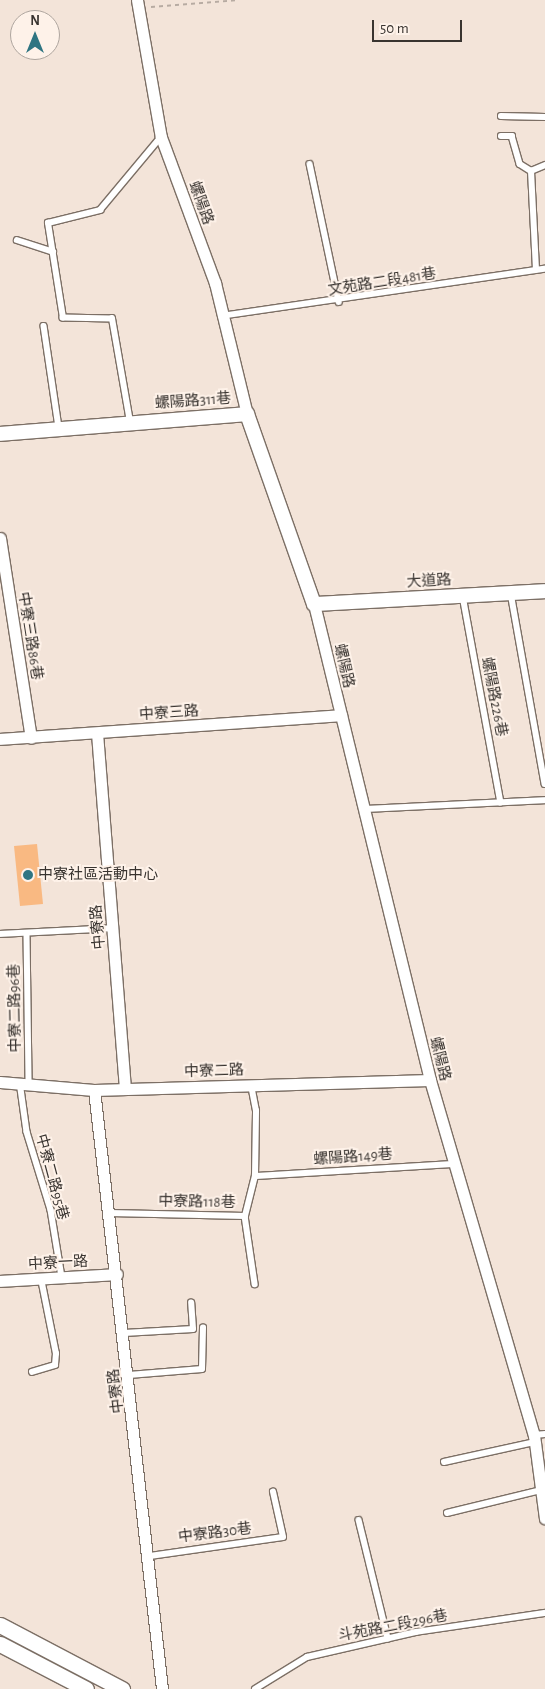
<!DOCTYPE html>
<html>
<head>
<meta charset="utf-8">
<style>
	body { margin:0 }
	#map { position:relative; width:545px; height:1689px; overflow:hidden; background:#f3e4d9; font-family:"Alegreya Sans","Noto Sans TC",sans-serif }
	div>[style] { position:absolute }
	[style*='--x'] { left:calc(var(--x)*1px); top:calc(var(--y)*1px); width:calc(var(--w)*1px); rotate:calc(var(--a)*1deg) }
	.building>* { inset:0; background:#f9b982 }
	.path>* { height:2px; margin-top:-1px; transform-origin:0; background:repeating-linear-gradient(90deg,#b7aba2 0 4px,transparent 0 8px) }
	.roads { filter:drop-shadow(1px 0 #7c6f65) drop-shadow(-1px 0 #7c6f65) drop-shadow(0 1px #7c6f65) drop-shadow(0 -1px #7c6f65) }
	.service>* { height:5.5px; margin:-2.75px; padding:0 2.75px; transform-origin:2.75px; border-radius:2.75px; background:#fff }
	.minor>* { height:11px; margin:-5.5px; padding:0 5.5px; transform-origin:5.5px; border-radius:5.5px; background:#fff }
	.tertiary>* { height:14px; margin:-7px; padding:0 7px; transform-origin:7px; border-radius:7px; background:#fff }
	.secondary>* { height:15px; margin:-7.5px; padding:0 7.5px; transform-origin:7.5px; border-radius:7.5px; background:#fff }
	.dots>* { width:14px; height:14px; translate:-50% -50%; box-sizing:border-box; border:2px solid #fef2e9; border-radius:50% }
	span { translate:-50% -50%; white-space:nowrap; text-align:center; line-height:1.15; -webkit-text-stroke:4px #fef2e9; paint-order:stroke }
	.street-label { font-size:15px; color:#393430 }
	.poi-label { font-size:15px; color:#393430 }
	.left { translate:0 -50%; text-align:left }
	.north { position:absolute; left:10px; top:10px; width:50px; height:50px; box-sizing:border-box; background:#fef2e9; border:1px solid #afa69f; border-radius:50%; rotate:0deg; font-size:14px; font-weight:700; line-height:20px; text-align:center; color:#393430 }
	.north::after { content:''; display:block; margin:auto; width:18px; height:22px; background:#2f7582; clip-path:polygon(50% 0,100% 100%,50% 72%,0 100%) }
	.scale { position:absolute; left:372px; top:20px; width:90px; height:22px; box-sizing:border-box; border:2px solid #393430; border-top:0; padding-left:6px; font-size:15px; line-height:18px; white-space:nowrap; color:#393430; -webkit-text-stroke:4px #fef2e9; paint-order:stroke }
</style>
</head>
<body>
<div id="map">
	<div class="building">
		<div style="clip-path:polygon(37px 844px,43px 904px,20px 906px,14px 846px)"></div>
	</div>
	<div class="path">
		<div style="--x:151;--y:7;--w:88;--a:-4.5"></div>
	</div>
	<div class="roads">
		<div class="service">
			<div style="--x:501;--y:116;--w:44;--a:1.3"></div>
			<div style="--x:501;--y:136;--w:11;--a:0"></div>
			<div style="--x:512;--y:136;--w:29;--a:74"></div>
			<div style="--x:520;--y:164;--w:13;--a:32"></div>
			<div style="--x:310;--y:164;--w:141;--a:78.1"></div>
			<div style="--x:17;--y:240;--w:38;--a:18"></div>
			<div style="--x:536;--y:270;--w:99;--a:-92.9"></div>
			<div style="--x:531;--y:171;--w:15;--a:-23"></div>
			<div style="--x:221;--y:316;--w:327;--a:-8.3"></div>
			<div style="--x:44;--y:326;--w:103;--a:81.6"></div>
			<div style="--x:130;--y:422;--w:105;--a:-99.9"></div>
			<div style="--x:112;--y:319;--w:49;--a:-178.8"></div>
			<div style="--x:63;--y:318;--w:96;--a:-99"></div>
			<div style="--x:48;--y:223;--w:54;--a:-14"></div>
			<div style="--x:100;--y:210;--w:94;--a:-50.2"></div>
			<div style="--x:511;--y:593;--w:194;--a:79.9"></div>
			<div style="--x:463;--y:596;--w:210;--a:79.6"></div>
			<div style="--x:363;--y:809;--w:182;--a:-2.8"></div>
			<div style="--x:0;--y:934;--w:113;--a:-3"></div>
			<div style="--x:27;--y:934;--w:148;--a:89.2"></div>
			<div style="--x:20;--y:1082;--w:50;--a:82"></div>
			<div style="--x:27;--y:1132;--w:82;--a:72.9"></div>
			<div style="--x:51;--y:1210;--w:68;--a:80.7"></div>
			<div style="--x:255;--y:1176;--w:199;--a:-3.5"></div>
			<div style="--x:110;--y:1213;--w:135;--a:1.3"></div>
			<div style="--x:245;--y:1216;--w:69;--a:81.6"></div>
			<div style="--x:245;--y:1216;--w:41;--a:-76"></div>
			<div style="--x:255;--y:1176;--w:65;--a:-89.1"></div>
			<div style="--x:256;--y:1111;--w:26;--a:-101"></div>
			<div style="--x:124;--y:1333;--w:69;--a:-3.3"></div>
			<div style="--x:193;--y:1329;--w:26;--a:-94"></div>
			<div style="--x:32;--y:1372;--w:24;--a:-17"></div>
			<div style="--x:55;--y:1365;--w:11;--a:-85"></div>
			<div style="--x:56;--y:1354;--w:76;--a:-101.3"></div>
			<div style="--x:129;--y:1375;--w:73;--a:-4.7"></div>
			<div style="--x:202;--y:1369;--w:41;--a:-88.6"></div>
			<div style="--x:534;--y:1435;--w:11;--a:-5"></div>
			<div style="--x:444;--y:1462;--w:93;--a:-12.4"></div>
			<div style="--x:447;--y:1513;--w:97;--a:-13.7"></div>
			<div style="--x:359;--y:1520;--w:122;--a:76.2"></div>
			<div style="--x:150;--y:1556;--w:134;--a:-8.1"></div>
			<div style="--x:283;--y:1537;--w:46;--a:-102.5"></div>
			<div style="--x:255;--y:1689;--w:61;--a:-31.6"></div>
			<div style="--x:307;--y:1657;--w:112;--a:-12.9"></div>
			<div style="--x:416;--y:1632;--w:130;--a:-8.4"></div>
		</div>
		<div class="minor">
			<div style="--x:137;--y:0;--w:139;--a:80.1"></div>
			<div style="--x:161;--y:137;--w:156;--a:69.7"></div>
			<div style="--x:215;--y:283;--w:135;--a:76.3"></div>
			<div style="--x:0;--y:538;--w:202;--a:81.2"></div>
			<div style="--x:314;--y:604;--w:490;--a:76.3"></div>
			<div style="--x:430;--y:1080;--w:370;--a:73.7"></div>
			<div style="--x:534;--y:1435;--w:84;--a:82.5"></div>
			<div style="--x:97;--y:733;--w:357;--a:85.5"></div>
			<div style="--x:0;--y:739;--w:342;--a:-4"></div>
			<div style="--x:0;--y:1082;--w:94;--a:4.9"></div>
			<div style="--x:94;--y:1090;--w:336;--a:-1.7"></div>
			<div style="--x:94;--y:1090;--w:603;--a:83.52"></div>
			<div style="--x:0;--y:1281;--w:117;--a:-3.4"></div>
		</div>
		<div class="tertiary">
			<div style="--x:0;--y:434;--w:248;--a:-4.6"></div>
			<div style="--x:247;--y:414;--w:201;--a:70.6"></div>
			<div style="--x:314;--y:604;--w:231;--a:-3.2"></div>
		</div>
		<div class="secondary">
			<div style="--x:0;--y:1625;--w:138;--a:27.7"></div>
			<div style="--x:0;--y:1644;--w:97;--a:27.6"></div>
		</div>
	</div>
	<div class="dots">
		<div style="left:28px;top:875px;background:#2f7582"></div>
	</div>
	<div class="street-label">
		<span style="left:201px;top:203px;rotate:70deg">螺陽路</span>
		<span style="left:382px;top:282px;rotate:-9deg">文苑路二段481巷</span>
		<span style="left:193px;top:401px;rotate:-4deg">螺陽路311巷</span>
		<span style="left:429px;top:581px;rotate:-3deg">大道路</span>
		<span style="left:30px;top:636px;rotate:81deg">中寮三路86巷</span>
		<span style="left:344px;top:666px;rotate:77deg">螺陽路</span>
		<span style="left:494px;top:697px;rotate:79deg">螺陽路226巷</span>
		<span style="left:169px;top:713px;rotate:-4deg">中寮三路</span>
		<span style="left:98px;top:927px;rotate:-95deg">中寮路</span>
		<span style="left:15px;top:1008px;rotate:-91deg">中寮二路96巷</span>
		<span style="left:440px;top:1059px;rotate:76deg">螺陽路</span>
		<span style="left:214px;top:1071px;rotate:-2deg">中寮二路</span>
		<span style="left:353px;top:1157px;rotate:-4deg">螺陽路149巷</span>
		<span style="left:52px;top:1177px;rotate:75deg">中寮二路95巷</span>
		<span style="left:197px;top:1202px;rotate:1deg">中寮路118巷</span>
		<span style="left:58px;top:1263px;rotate:-3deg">中寮一路</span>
		<span style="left:116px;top:1391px;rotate:-97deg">中寮路</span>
		<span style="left:215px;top:1533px;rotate:-7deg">中寮路30巷</span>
		<span style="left:393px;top:1626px;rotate:-11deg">斗苑路二段296巷</span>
	</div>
	<div class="poi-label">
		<span class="left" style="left:38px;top:875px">中寮社區活動中心</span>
	</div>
	<div class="north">N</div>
	<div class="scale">50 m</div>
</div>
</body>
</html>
